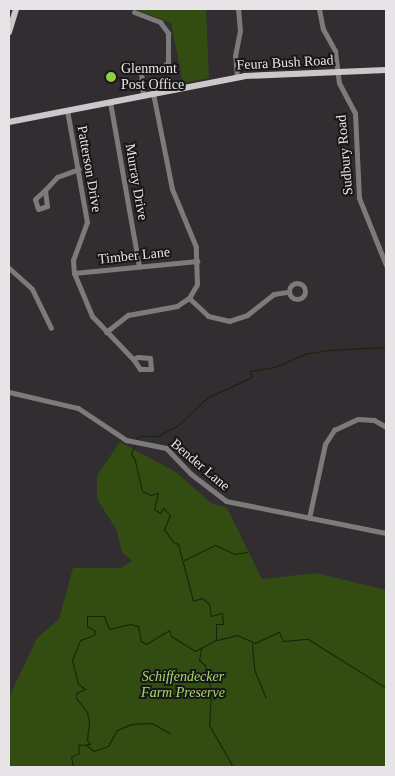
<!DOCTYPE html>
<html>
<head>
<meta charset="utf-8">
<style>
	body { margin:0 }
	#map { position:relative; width:395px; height:776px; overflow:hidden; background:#312d30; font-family:"Times New Roman",serif }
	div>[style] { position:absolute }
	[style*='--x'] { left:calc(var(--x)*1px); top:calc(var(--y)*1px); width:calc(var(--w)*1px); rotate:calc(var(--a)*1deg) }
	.green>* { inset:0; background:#324c12 }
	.stream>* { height:1px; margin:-0.5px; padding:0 0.5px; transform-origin:0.5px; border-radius:0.5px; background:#162408 }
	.minor>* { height:5px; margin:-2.5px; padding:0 2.5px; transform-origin:2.5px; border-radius:2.5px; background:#7d7a7c }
	.minor>.ring { margin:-2.5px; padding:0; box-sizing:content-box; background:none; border:5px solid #7d7a7c; border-radius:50% }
	.major>* { height:6px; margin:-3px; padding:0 3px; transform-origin:3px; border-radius:3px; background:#ccc7cb }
	.dots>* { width:14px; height:14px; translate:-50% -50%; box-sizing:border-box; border:2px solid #181617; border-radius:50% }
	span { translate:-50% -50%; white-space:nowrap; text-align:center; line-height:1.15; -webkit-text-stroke:4px #181617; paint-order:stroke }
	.street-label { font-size:14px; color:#e7e4e7 }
	.poi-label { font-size:14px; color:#e7e4e7 }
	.left { translate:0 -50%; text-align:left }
	.park-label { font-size:14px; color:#a6dd6b; font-style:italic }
	.frame { position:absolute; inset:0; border:10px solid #e7e4e7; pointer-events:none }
</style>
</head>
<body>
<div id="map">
	<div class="green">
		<div style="clip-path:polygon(134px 9px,206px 9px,209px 78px,183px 83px,171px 23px)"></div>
		<div style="clip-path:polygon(120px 442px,176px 472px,211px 503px,227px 508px,262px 579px,316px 573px,386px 590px,386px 767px,9px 767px,9px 697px,37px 638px,59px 619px,73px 568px,121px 568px,132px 561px,122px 552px,116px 529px,97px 499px,97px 475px)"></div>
	</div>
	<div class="stream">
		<div style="--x:136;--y:439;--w:6;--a:-31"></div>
		<div style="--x:141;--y:436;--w:16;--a:0"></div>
		<div style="--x:157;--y:436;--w:22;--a:-27"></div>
		<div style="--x:177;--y:426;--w:42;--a:-43.1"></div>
		<div style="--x:208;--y:397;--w:44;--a:-24.2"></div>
		<div style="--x:248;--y:379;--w:5;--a:-37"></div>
		<div style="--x:252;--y:376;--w:5;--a:-112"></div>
		<div style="--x:250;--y:371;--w:25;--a:-9"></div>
		<div style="--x:275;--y:367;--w:32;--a:-24"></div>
		<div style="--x:304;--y:354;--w:25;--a:-9"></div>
		<div style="--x:329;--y:350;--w:57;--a:-3"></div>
		<div style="--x:184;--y:560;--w:34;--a:-26"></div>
		<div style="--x:215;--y:545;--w:21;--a:25"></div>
		<div style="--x:234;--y:554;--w:13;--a:-9"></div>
		<div style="--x:217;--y:640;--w:21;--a:-14"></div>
		<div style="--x:237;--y:635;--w:20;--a:24"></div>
		<div style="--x:255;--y:643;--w:26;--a:-25"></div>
		<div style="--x:279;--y:632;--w:10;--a:66"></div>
		<div style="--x:283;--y:641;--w:25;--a:-5"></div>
		<div style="--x:308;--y:639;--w:92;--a:32.1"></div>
		<div style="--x:252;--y:644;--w:25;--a:85"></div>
		<div style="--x:254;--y:669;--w:31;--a:68"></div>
		<div style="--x:201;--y:649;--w:11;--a:100"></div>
		<div style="--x:199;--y:660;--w:8;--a:40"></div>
		<div style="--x:205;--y:665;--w:27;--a:77"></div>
		<div style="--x:211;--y:691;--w:34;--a:93"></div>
		<div style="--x:209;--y:725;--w:46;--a:60.1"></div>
		<div style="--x:86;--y:745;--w:10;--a:37"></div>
		<div style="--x:94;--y:751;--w:15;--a:-20"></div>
		<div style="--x:108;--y:746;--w:18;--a:-61"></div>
		<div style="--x:117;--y:730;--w:16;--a:-22"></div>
		<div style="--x:132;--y:724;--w:20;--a:-3"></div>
		<div style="--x:152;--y:723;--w:20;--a:30"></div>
		<div style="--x:73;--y:767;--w:10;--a:-101"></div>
		<div style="--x:71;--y:757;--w:9;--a:-27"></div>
		<div style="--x:79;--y:753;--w:8;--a:-97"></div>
		<div style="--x:78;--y:745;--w:12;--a:-5"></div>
		<div style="--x:90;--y:744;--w:5;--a:-127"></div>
		<div style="--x:87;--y:740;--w:19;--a:-84"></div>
		<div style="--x:89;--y:721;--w:9;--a:-103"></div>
		<div style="--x:87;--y:712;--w:18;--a:-128"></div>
		<div style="--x:76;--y:698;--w:5;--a:-90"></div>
		<div style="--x:76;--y:693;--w:10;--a:-24"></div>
		<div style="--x:85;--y:689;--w:9;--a:-144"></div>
		<div style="--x:78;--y:684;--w:25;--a:-104"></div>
		<div style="--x:72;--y:660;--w:22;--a:-68"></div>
		<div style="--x:80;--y:640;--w:15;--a:-20"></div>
		<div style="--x:94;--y:635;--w:4;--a:-76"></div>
		<div style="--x:95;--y:631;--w:9;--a:-148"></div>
		<div style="--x:87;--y:626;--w:10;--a:-90"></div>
		<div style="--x:87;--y:616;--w:17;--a:0"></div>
		<div style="--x:104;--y:616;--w:14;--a:69"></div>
		<div style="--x:109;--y:629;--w:22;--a:-13"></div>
		<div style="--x:130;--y:624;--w:8;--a:14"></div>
		<div style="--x:138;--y:626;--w:15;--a:79"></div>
		<div style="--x:141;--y:641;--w:6;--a:31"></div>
		<div style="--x:146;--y:644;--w:27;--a:-31"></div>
		<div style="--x:169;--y:630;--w:6;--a:72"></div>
		<div style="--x:171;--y:636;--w:28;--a:32"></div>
		<div style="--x:195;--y:651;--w:24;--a:-28"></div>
		<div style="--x:216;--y:640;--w:16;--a:-90"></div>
		<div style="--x:216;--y:624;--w:7;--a:0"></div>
		<div style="--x:223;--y:624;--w:11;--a:-95"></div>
		<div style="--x:222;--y:613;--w:11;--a:165"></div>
		<div style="--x:211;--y:616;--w:12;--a:-99"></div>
		<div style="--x:209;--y:604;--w:9;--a:-139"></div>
		<div style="--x:202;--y:598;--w:9;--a:162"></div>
		<div style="--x:193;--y:601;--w:59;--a:-104.7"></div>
		<div style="--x:178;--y:544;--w:5;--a:-158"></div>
		<div style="--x:173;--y:542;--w:16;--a:-125"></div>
		<div style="--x:164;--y:529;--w:15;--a:-67"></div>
		<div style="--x:170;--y:515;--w:10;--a:-135"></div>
		<div style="--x:163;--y:508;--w:6;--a:121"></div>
		<div style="--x:160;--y:513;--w:7;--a:-146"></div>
		<div style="--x:154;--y:509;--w:16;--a:-76"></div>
		<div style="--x:158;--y:493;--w:8;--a:166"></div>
		<div style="--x:150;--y:495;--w:9;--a:-153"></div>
		<div style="--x:142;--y:491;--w:32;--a:-103"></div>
		<div style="--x:135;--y:460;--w:7;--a:-124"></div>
		<div style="--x:131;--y:454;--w:10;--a:-66"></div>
	</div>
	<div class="minor">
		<div style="--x:319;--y:9;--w:20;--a:79"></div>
		<div style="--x:323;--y:29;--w:25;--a:61"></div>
		<div style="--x:335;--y:51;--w:32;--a:83"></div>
		<div style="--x:339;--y:83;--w:34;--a:62"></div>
		<div style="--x:355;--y:113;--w:85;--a:87.3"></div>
		<div style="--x:359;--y:198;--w:72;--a:68.1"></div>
		<div style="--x:134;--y:12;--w:28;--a:21"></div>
		<div style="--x:160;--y:22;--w:14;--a:54"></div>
		<div style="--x:168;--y:33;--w:29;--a:90"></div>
		<div style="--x:168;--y:62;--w:8;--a:135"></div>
		<div style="--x:162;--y:68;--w:21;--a:169"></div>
		<div style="--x:141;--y:72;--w:23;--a:85"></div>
		<div style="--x:237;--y:77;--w:21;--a:-95"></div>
		<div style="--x:235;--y:56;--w:25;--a:-79"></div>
		<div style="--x:240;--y:31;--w:22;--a:-95"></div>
		<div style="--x:110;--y:102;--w:167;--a:80"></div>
		<div style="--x:67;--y:110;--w:114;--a:79.9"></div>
		<div style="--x:87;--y:222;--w:40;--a:110.2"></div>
		<div style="--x:73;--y:260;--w:13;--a:86"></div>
		<div style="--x:74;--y:273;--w:47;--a:67.3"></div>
		<div style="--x:92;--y:316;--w:59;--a:46.4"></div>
		<div style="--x:45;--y:190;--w:16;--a:83"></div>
		<div style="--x:47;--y:206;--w:9;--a:162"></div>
		<div style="--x:38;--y:209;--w:10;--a:-107"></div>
		<div style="--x:35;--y:199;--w:13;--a:-42"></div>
		<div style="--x:45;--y:190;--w:18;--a:-47"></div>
		<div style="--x:57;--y:177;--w:23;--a:-20"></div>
		<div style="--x:9;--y:268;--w:31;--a:42"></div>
		<div style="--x:32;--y:289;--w:43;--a:64"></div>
		<div style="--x:74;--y:273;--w:124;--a:-5.6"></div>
		<div class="ring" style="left:289px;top:283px;width:11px;height:11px"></div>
		<div style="--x:189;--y:298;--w:26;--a:43"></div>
		<div style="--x:208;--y:316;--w:22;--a:13"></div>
		<div style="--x:229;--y:321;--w:19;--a:-18"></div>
		<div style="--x:247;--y:315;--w:34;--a:-38"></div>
		<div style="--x:274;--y:294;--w:12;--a:-9"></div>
		<div style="--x:106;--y:332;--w:28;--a:-38"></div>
		<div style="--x:128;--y:315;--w:50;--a:-10.4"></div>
		<div style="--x:177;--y:306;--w:14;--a:-34"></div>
		<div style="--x:189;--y:298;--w:16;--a:-60"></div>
		<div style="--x:197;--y:284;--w:37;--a:-92"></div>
		<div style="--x:196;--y:247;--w:63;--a:-112.5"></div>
		<div style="--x:172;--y:189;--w:98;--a:-101.2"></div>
		<div style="--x:138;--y:357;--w:12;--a:5"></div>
		<div style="--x:150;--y:358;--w:11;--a:85"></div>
		<div style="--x:151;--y:369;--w:11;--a:180"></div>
		<div style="--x:140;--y:369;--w:12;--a:-125"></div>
		<div style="--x:133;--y:359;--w:5;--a:-22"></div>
		<div style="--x:9;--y:392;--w:71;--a:13.1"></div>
		<div style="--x:78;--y:408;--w:58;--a:33.7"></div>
		<div style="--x:126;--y:440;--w:41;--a:11.3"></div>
		<div style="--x:166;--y:448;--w:36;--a:46"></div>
		<div style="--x:191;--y:474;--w:44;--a:37.6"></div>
		<div style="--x:226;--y:501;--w:163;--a:11.3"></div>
		<div style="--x:309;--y:518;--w:76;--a:-77.8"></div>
		<div style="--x:325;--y:444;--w:17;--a:-57"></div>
		<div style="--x:334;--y:430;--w:26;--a:-25"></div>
		<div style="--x:358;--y:419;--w:16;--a:4"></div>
		<div style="--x:374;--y:420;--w:14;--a:30"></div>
	</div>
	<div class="major">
		<div style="--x:9;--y:32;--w:24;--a:-73"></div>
		<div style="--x:9;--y:122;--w:240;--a:-11"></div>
		<div style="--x:245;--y:76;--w:141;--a:-2.4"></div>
	</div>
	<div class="dots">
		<div style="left:111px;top:77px;background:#8fcd42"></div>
	</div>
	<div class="street-label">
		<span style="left:285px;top:63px;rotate:-3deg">Feura Bush Road</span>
		<span style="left:345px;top:155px;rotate:-95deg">Sudbury Road</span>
		<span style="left:89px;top:169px;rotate:80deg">Patterson Drive</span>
		<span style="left:136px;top:182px;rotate:80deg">Murray Drive</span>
		<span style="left:134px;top:256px;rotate:-6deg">Timber Lane</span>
		<span style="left:200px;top:465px;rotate:40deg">Bender Lane</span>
	</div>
	<div class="poi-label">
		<span class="left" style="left:121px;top:77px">Glenmont<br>Post Office</span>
	</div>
	<div class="park-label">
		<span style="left:183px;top:685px">Schiffendecker<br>Farm Preserve</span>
	</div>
	<div class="frame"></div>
</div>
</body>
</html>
